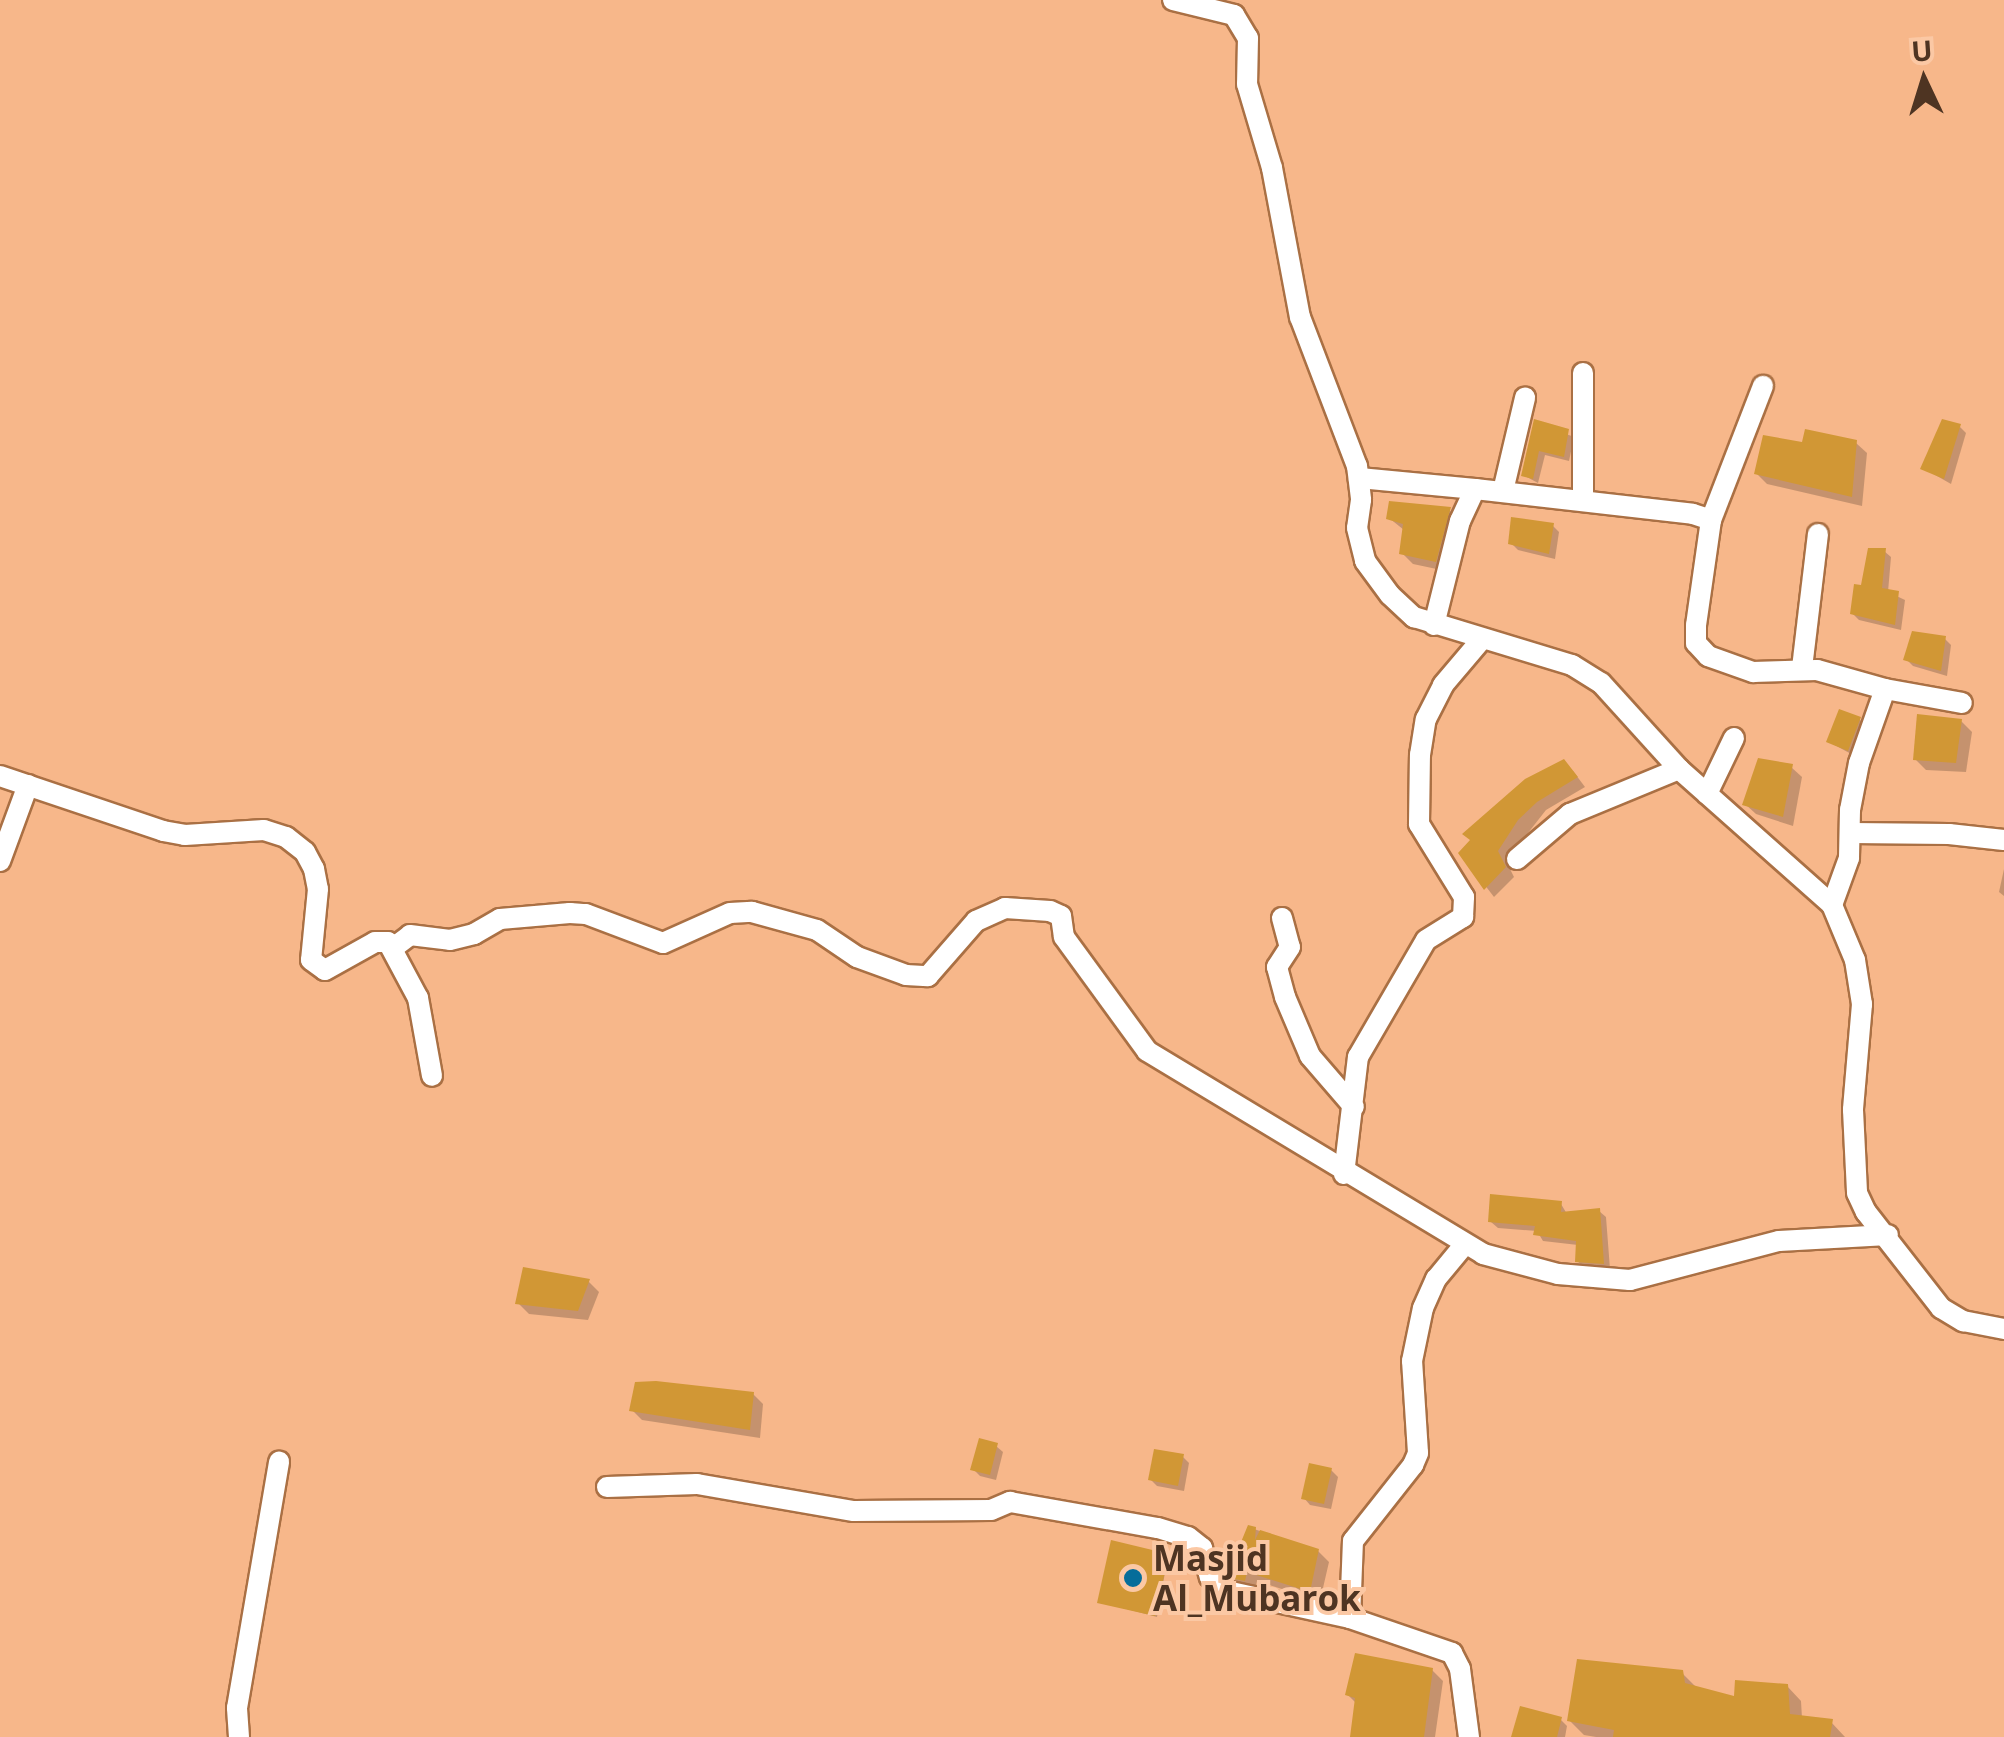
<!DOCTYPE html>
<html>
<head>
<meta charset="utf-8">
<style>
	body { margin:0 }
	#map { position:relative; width:2004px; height:1737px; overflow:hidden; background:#f7b78a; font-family:"Open Sans",sans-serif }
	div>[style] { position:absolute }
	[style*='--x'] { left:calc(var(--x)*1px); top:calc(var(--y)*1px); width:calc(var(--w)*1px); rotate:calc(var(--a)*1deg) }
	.shadow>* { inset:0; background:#0003 }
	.building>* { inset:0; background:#d19735 }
	.roads { filter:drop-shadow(2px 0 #aa7044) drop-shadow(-2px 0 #aa7044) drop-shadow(0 2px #aa7044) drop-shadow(0 -2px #aa7044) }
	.minor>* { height:20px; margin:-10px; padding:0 10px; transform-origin:10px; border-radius:10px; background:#fff }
	.dots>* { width:28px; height:28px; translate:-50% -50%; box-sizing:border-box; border:5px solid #fbc8a4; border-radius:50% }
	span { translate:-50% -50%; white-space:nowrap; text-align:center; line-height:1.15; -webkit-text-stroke:8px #fbc8a4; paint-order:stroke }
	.poi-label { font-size:35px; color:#4e3422; font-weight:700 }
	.left { translate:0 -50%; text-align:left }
	.north { position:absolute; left:1874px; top:30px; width:100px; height:100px; -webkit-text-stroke:8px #fbc8a4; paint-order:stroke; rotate:356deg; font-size:28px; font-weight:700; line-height:40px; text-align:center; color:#4e3422 }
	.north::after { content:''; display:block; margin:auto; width:35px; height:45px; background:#4e3422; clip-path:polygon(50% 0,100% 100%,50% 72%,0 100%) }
</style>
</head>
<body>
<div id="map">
	<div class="shadow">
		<div style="clip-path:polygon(1536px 422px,1574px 437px,1569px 461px,1545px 455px,1538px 483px,1523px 475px)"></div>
		<div style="clip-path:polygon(1960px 427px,1966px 433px,1951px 484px,1923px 468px)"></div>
		<div style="clip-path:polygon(1856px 443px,1867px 453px,1862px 506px,1767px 484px,1757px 474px,1804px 445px)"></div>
		<div style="clip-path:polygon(1449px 510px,1460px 520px,1446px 571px,1413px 564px,1402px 553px,1404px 530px,1389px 518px)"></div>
		<div style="clip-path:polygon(1553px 526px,1559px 532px,1555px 559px,1518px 550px,1511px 543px)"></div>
		<div style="clip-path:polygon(1884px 551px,1891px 557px,1888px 592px,1905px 600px,1901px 630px,1859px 620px,1852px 613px)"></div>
		<div style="clip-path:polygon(1944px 638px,1951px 645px,1947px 676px,1913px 666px,1906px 659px)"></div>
		<div style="clip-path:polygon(1859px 719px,1866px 726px,1855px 756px,1829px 742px)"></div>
		<div style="clip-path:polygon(1961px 721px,1972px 732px,1966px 772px,1926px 770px,1915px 759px)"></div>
		<div style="clip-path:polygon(1791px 767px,1802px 777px,1793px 826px,1756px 814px,1745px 804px)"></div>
		<div style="clip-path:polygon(1573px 771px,1585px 787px,1546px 810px,1506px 861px,1514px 877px,1494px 897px,1461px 854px)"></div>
		<div style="clip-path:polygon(2004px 869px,2004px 896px,1999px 892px)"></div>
		<div style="clip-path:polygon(1561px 1204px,1567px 1214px,1599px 1211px,1606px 1217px,1610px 1269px,1584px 1267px,1577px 1261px,1578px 1245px,1543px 1241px,1537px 1231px,1498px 1228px,1491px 1222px)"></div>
		<div style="clip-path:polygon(588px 1281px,599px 1292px,588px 1320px,529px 1314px,518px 1303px)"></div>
		<div style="clip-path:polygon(753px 1394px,763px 1404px,760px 1438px,642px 1420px,632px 1410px)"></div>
		<div style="clip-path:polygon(996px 1446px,1003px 1452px,996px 1480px,980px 1476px,973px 1469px)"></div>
		<div style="clip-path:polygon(1182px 1456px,1189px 1463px,1184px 1491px,1157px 1486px,1151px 1480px)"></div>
		<div style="clip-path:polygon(1331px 1470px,1338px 1477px,1331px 1509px,1310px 1505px,1304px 1498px)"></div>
		<div style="clip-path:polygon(1254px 1529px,1318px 1551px,1329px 1562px,1320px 1601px,1257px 1581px,1255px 1590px,1243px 1587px,1225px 1570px,1233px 1567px)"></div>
		<div style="clip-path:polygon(1168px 1556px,1157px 1617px,1100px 1602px)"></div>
		<div style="clip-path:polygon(1432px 1670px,1443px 1681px,1435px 1737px,1353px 1737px,1357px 1704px,1348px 1695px)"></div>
		<div style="clip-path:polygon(1682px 1673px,1696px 1687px,1736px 1699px,1787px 1686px,1801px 1701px,1802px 1718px,1831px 1722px,1845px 1737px,1596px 1737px,1584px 1735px,1570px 1721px)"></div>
		<div style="clip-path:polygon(1560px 1719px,1567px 1726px,1565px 1737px,1514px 1737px)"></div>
	</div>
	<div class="building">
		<div style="clip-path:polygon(1534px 419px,1569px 429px,1564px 457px,1539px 451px,1533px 479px,1521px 476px)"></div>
		<div style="clip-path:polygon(1942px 419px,1961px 424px,1944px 479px,1920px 469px)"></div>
		<div style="clip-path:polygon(1805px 429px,1857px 440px,1852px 497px,1754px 474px,1763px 435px,1802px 442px)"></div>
		<div style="clip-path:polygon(1389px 501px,1451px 507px,1436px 562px,1399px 554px,1403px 524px,1386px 519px)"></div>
		<div style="clip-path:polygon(1511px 517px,1554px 523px,1549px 554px,1508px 544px)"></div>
		<div style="clip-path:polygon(1868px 548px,1886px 548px,1882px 588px,1899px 591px,1895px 625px,1850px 614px,1854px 584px,1861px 585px)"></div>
		<div style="clip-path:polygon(1912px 631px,1946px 636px,1941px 671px,1903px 660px)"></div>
		<div style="clip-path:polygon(1839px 709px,1861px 717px,1848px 751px,1826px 742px)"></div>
		<div style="clip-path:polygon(1917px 714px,1962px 719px,1956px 763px,1913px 760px)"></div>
		<div style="clip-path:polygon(1758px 758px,1793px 764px,1783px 817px,1742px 805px)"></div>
		<div style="clip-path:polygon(1564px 759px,1578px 777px,1537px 802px,1518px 820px,1498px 851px,1506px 867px,1484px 890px,1458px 853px,1470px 840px,1462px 834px,1525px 779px)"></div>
		<div style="clip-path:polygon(1490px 1194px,1562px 1201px,1561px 1212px,1600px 1208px,1604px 1264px,1575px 1262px,1576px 1241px,1533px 1235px,1535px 1226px,1488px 1222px)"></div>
		<div style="clip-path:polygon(523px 1267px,590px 1279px,578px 1311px,515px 1304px)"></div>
		<div style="clip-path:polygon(656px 1381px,754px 1392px,750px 1430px,629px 1411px,635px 1382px)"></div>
		<div style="clip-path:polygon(979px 1438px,998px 1443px,990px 1475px,970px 1470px)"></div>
		<div style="clip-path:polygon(1154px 1449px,1184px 1454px,1178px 1486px,1148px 1480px)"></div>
		<div style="clip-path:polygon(1309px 1463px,1332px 1468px,1324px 1504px,1301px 1499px)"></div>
		<div style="clip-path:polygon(1248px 1525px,1256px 1527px,1255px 1540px,1260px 1530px,1319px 1549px,1310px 1592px,1247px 1572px,1245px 1581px,1229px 1578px,1223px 1570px,1224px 1561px,1232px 1564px)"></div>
		<div style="clip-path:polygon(1111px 1540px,1169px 1554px,1155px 1616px,1097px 1603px)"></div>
		<div style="clip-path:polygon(1355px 1653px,1433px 1668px,1424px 1737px,1350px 1737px,1355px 1698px,1345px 1695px)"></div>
		<div style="clip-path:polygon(1577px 1659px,1683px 1670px,1685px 1683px,1734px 1696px,1735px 1680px,1788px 1684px,1790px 1714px,1833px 1719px,1830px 1737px,1613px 1737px,1614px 1730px,1567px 1721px)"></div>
		<div style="clip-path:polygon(1520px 1706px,1562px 1717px,1557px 1737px,1511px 1737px)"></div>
	</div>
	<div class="roads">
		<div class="minor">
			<div style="--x:1173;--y:0;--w:63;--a:13.8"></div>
			<div style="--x:1234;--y:15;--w:27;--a:59"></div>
			<div style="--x:1248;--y:38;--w:46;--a:91.2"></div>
			<div style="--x:1247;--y:84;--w:88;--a:73.4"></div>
			<div style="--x:1272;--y:168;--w:152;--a:79.4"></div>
			<div style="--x:1300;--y:317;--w:160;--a:69.1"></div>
			<div style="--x:1357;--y:466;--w:34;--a:83"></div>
			<div style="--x:1361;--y:500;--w:28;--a:98"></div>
			<div style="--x:1357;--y:528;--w:34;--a:76"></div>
			<div style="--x:1365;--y:561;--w:42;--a:53.7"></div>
			<div style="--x:1390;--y:595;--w:33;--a:43"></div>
			<div style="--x:1414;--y:617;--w:165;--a:16.9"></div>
			<div style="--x:1572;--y:665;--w:34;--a:32"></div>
			<div style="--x:1601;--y:683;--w:116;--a:47.8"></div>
			<div style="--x:1679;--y:769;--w:205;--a:41.6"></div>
			<div style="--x:1832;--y:905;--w:60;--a:67.3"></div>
			<div style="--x:1855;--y:960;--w:45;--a:81"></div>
			<div style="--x:1862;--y:1004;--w:106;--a:94.9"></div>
			<div style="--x:1853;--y:1110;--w:83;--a:87.2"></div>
			<div style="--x:1857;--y:1193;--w:21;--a:65"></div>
			<div style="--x:1866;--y:1212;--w:122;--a:52"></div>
			<div style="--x:1941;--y:1308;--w:26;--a:31"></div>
			<div style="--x:1963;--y:1321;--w:42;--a:11"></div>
			<div style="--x:1583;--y:373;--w:128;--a:90"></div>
			<div style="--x:1359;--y:478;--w:117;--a:5.4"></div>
			<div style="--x:1503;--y:491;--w:96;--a:-76.7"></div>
			<div style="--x:1711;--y:520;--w:144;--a:-68.8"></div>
			<div style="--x:1434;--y:625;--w:107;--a:-76"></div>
			<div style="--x:1460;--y:521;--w:35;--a:-65"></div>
			<div style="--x:1475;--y:489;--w:219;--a:6.5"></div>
			<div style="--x:1693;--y:514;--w:19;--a:18"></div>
			<div style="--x:1711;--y:520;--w:106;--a:98.1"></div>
			<div style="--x:1696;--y:625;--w:18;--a:90"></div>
			<div style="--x:1696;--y:643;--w:18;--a:47"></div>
			<div style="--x:1708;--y:656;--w:48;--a:19.6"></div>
			<div style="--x:1753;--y:672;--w:64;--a:-1.8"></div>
			<div style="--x:1817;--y:670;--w:71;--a:15.6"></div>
			<div style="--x:1885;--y:689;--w:78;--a:10.3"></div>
			<div style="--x:1802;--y:668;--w:135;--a:-83.2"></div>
			<div style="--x:0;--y:776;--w:172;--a:18.6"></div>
			<div style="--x:163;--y:831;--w:22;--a:10"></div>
			<div style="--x:185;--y:835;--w:79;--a:-3.6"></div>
			<div style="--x:264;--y:830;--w:23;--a:18"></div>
			<div style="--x:286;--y:837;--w:24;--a:38"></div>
			<div style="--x:305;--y:852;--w:19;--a:62"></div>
			<div style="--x:314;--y:869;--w:20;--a:79"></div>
			<div style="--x:318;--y:889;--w:71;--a:95.6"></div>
			<div style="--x:311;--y:960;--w:17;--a:36"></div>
			<div style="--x:325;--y:970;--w:57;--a:-29.2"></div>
			<div style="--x:375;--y:942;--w:13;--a:0"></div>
			<div style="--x:388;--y:942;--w:64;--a:61.8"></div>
			<div style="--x:418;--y:998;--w:79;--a:79.8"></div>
			<div style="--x:1707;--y:794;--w:62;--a:-64.3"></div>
			<div style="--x:1851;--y:833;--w:98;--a:0.6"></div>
			<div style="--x:1949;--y:834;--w:55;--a:6.2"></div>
			<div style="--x:1517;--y:859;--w:70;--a:-40.3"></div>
			<div style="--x:1570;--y:814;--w:118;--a:-22.4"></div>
			<div style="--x:0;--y:861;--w:81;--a:-69.8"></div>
			<div style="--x:1832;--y:905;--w:50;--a:-70.1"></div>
			<div style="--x:1849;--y:858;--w:48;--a:-88.8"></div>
			<div style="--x:1850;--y:810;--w:48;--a:-79.2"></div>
			<div style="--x:1859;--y:763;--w:78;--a:-70.6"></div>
			<div style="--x:1282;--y:918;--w:30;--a:75"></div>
			<div style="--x:1290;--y:947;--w:24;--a:123"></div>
			<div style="--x:1277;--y:967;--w:31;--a:75"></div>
			<div style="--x:1285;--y:997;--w:64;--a:67"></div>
			<div style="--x:1310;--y:1056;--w:67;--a:49.2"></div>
			<div style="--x:393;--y:948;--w:21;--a:-37"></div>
			<div style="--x:410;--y:935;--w:40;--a:7.1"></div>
			<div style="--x:450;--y:940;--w:25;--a:-14"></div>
			<div style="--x:474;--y:934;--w:30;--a:-30"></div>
			<div style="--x:500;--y:919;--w:70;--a:-4.9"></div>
			<div style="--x:570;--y:913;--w:16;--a:4"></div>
			<div style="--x:586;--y:914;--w:82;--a:20.6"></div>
			<div style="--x:663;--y:943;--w:73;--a:-24.1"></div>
			<div style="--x:730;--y:913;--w:22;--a:-3"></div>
			<div style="--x:752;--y:912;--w:67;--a:15.5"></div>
			<div style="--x:817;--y:930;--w:48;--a:34"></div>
			<div style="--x:857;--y:957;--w:52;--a:20.2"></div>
			<div style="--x:906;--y:975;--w:22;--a:3"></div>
			<div style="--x:928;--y:976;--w:73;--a:-48.9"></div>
			<div style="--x:976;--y:921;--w:32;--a:-24"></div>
			<div style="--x:1005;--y:908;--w:45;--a:3.8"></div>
			<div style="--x:1050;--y:911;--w:12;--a:24"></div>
			<div style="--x:1061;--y:916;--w:21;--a:82"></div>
			<div style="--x:1064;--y:937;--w:141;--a:53.9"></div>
			<div style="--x:1147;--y:1051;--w:393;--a:31.1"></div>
			<div style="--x:1483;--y:1254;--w:78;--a:14.9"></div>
			<div style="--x:1558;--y:1274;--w:72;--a:4.8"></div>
			<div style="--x:1630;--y:1280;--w:154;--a:-14.7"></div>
			<div style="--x:1779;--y:1241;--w:109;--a:-3.2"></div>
			<div style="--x:1344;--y:1174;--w:118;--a:-83.2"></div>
			<div style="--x:1358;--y:1057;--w:135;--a:-59.8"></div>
			<div style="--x:1426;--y:940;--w:44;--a:-31.9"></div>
			<div style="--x:1463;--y:917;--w:20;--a:-87"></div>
			<div style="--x:1464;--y:897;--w:86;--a:-121.7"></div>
			<div style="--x:1419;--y:824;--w:69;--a:-89.2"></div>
			<div style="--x:1420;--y:755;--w:36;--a:-81"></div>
			<div style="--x:1426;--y:719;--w:38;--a:-63"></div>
			<div style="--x:1443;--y:685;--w:60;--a:-49.7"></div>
			<div style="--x:607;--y:1487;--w:90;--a:-1.9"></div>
			<div style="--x:697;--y:1484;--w:159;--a:9.8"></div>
			<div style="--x:854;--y:1511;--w:137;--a:-0.4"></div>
			<div style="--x:991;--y:1510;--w:21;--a:-23"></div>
			<div style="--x:1010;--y:1502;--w:150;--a:10"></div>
			<div style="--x:1158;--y:1528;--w:31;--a:17"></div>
			<div style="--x:1188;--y:1537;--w:18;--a:38"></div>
			<div style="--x:1202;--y:1548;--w:30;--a:75"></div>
			<div style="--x:1210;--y:1577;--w:18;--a:47"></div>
			<div style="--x:1222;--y:1590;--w:131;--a:12.3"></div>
			<div style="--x:1350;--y:1618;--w:108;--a:18.9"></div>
			<div style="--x:1452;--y:1653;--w:18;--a:63"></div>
			<div style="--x:1460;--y:1669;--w:69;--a:82.5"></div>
			<div style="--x:1350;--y:1618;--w:77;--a:-87.8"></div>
			<div style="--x:1353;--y:1541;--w:97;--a:-51.7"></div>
			<div style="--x:1413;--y:1465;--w:13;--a:-67"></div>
			<div style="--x:1418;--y:1453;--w:92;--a:-93.7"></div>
			<div style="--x:1412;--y:1361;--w:54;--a:-78.3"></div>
			<div style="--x:1423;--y:1308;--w:32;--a:-66"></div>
			<div style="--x:1436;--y:1279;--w:45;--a:-50.4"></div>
			<div style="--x:239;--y:1737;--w:29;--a:-94"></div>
			<div style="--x:237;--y:1708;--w:250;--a:-80.3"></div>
		</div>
	</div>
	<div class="dots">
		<div style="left:1133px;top:1578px;background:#066d9a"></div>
	</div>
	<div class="poi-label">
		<span class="left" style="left:1153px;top:1578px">Masjid<br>Al_Mubarok</span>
	</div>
	<div class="north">U</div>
</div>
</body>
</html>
